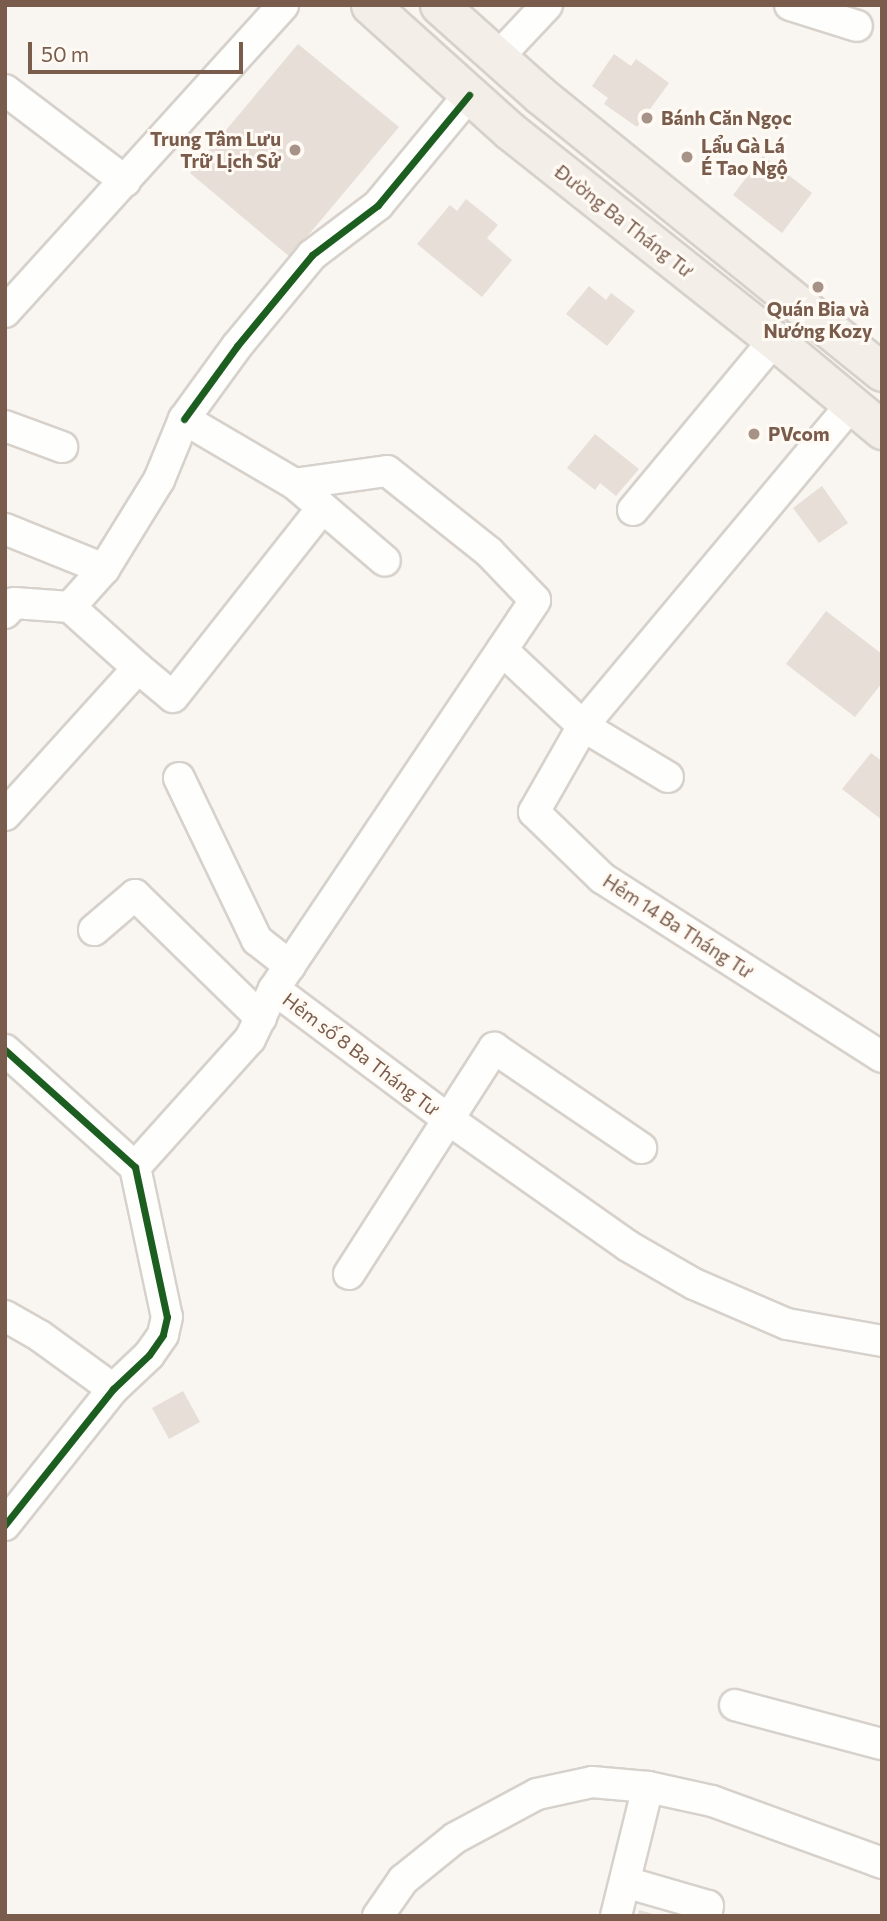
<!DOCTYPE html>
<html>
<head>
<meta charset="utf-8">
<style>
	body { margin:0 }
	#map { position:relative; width:887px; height:1921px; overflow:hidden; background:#f9f5f0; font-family:Commissioner,sans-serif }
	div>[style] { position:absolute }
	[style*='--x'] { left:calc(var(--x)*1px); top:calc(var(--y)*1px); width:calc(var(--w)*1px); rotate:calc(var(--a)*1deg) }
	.building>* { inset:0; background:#e6ded7 }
	.roads { filter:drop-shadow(2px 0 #d7d1cb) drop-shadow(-2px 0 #d7d1cb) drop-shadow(0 2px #d7d1cb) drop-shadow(0 -2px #d7d1cb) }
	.minor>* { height:30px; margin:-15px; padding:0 15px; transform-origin:15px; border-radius:15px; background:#fefefd }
	.major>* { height:37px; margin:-18.5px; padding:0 18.5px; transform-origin:18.5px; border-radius:18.5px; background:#f3eee8 }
	.cycleway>* { height:7px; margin:-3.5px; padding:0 3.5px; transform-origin:3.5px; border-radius:3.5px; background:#1b5e20 }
	.dots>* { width:19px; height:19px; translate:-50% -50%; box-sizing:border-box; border:4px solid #fffaf3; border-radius:50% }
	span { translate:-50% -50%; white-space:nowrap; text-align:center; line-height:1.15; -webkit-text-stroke:6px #fffaf3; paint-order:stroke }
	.poi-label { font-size:19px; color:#7a5c4d; font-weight:700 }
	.left { translate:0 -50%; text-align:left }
	.right { translate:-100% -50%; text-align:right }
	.street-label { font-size:19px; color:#7a5c4d }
	.frame { position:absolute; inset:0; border:7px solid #7a5c4d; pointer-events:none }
	.scale { position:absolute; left:28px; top:42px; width:215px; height:32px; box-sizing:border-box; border:4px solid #7a5c4d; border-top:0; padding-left:9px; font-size:21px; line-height:24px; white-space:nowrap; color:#7a5c4d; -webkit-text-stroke:5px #fffaf3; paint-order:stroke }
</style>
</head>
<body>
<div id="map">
	<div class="building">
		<div style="clip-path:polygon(298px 44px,399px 127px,290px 257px,190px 173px)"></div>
		<div style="clip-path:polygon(614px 54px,631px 66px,636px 59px,669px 83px,637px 127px,604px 104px,608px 98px,592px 86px)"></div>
		<div style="clip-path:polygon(763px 156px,812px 193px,782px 233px,733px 195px)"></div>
		<div style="clip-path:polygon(466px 199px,498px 225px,487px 238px,512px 260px,482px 297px,417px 244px,450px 205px,457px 211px)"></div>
		<div style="clip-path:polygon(589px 286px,606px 300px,611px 293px,635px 311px,607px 346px,566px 314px)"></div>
		<div style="clip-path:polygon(595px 434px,639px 469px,616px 496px,600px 483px,595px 490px,567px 468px)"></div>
		<div style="clip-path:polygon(822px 486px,848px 523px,819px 543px,793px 508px)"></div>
		<div style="clip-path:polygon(826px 611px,882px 654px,882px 683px,855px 717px,786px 664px)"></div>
		<div style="clip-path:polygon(871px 753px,882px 761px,882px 820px,842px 789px)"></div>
		<div style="clip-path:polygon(183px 1391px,200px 1422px,169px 1439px,152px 1408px)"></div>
		<div style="clip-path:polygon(639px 1910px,657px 1915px,657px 1916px,638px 1916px)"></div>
	</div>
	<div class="roads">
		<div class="minor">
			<div style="--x:790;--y:5;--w:70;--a:17.4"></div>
			<div style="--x:499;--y:56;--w:70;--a:-46.7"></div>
			<div style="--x:5;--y:90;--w:151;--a:37.2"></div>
			<div style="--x:5;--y:312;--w:414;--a:-47.8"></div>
			<div style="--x:851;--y:405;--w:418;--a:129.9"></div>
			<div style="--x:583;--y:726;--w:99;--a:119.7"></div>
			<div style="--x:534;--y:812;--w:95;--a:44.1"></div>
			<div style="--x:602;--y:878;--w:332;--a:32.6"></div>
			<div style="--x:184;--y:419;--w:129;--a:30.4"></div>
			<div style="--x:295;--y:484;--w:118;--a:40.5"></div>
			<div style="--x:5;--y:426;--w:61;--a:20.2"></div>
			<div style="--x:633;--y:510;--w:221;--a:-50.3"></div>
			<div style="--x:5;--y:529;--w:107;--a:22"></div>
			<div style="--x:70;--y:607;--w:51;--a:-48.2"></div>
			<div style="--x:104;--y:569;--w:105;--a:-58.3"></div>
			<div style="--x:159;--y:480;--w:66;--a:-67.7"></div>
			<div style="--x:184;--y:419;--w:90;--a:-54"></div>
			<div style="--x:237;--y:346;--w:118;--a:-50.5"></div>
			<div style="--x:312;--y:255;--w:83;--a:-37.1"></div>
			<div style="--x:378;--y:205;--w:143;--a:-50.4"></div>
			<div style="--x:5;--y:613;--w:13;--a:-48"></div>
			<div style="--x:14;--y:603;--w:56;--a:4.1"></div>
			<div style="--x:70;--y:607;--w:91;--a:41.9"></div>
			<div style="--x:138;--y:668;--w:198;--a:132.1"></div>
			<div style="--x:502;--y:650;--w:111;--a:43.2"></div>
			<div style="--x:583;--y:726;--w:99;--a:31"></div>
			<div style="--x:138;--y:668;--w:45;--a:39.6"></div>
			<div style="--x:173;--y:697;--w:241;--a:-51.7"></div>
			<div style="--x:179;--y:778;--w:180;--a:64.3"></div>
			<div style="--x:257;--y:940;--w:42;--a:38.2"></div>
			<div style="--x:94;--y:930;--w:54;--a:-40.5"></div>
			<div style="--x:135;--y:895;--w:176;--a:44.3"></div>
			<div style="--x:274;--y:989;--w:217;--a:36.8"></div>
			<div style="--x:448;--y:1119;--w:220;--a:35.2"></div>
			<div style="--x:628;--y:1246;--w:76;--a:29.9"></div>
			<div style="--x:694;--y:1284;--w:101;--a:23.3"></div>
			<div style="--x:787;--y:1324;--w:97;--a:10.1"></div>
			<div style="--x:5;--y:1050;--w:175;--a:42"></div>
			<div style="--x:135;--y:1167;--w:153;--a:78"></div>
			<div style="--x:167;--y:1317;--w:18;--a:103"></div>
			<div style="--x:163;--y:1335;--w:24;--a:125"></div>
			<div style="--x:149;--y:1355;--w:50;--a:136.6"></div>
			<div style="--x:113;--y:1389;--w:174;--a:128.5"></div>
			<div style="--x:135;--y:1167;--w:172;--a:-48.1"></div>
			<div style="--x:250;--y:1039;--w:55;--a:-64.4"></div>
			<div style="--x:274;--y:989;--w:468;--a:-56.1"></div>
			<div style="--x:535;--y:600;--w:66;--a:-133.8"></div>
			<div style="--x:489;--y:552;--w:130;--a:-141.5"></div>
			<div style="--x:387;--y:471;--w:93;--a:172"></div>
			<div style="--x:349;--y:1274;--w:269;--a:-57.3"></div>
			<div style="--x:494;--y:1048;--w:178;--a:34.2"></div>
			<div style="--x:5;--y:1316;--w:40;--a:29.7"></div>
			<div style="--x:40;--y:1336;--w:90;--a:36"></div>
			<div style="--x:735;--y:1705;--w:152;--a:14.9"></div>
			<div style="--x:625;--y:1882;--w:86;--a:16.1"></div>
			<div style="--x:708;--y:1906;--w:10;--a:101"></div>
			<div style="--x:378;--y:1916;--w:44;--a:-55.2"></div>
			<div style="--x:403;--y:1880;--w:67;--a:-38.9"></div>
			<div style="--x:455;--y:1838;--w:93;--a:-28.2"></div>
			<div style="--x:537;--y:1794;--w:56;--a:-12.3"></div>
			<div style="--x:592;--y:1782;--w:56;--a:5.1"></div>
			<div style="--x:648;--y:1787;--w:66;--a:12.3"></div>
			<div style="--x:712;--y:1801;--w:181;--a:20"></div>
			<div style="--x:616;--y:1916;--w:133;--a:-76.1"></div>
		</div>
		<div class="major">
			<div style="--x:370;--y:5;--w:188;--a:42"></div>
			<div style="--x:510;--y:131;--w:337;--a:38.4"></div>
			<div style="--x:774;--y:340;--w:141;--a:39.8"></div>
			<div style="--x:439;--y:5;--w:135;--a:41.7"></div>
			<div style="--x:540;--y:95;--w:440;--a:39"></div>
		</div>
	</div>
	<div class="cycleway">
		<div style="--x:184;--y:419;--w:90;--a:-54"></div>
		<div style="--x:237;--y:346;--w:118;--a:-50.5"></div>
		<div style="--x:312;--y:255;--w:83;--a:-37.1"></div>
		<div style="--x:378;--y:205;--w:143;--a:-50.4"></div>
		<div style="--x:5;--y:1050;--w:175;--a:42"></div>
		<div style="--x:135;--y:1167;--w:153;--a:78"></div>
		<div style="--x:167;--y:1317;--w:18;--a:103"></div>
		<div style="--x:163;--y:1335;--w:24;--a:125"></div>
		<div style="--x:149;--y:1355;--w:50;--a:136.6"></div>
		<div style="--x:113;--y:1389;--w:174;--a:128.5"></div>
	</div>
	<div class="dots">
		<div style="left:647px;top:118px;background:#a69286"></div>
		<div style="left:295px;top:150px;background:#a69286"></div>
		<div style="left:687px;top:157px;background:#a69286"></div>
		<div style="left:818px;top:287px;background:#a69286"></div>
		<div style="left:754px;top:434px;background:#a69286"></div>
	</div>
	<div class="poi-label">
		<span class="left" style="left:661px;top:118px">Bánh Căn Ngọc</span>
		<span class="right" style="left:281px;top:150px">Trung Tâm Lưu<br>Trữ Lịch Sử</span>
		<span class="left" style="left:701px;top:157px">Lẩu Gà Lá<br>É Tao Ngộ</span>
		<span style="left:818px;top:320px">Quán Bia và<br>Nướng Kozy</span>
		<span class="left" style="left:768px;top:434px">PVcom</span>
	</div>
	<div class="street-label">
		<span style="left:624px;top:221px;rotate:38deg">Đường Ba Tháng Tư</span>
		<span style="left:678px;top:926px;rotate:33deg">Hẻm 14 Ba Tháng Tư</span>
		<span style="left:361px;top:1054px;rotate:37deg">Hẻm số 8 Ba Tháng Tư</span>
	</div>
	<div class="frame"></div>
	<div class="scale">50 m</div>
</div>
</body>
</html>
